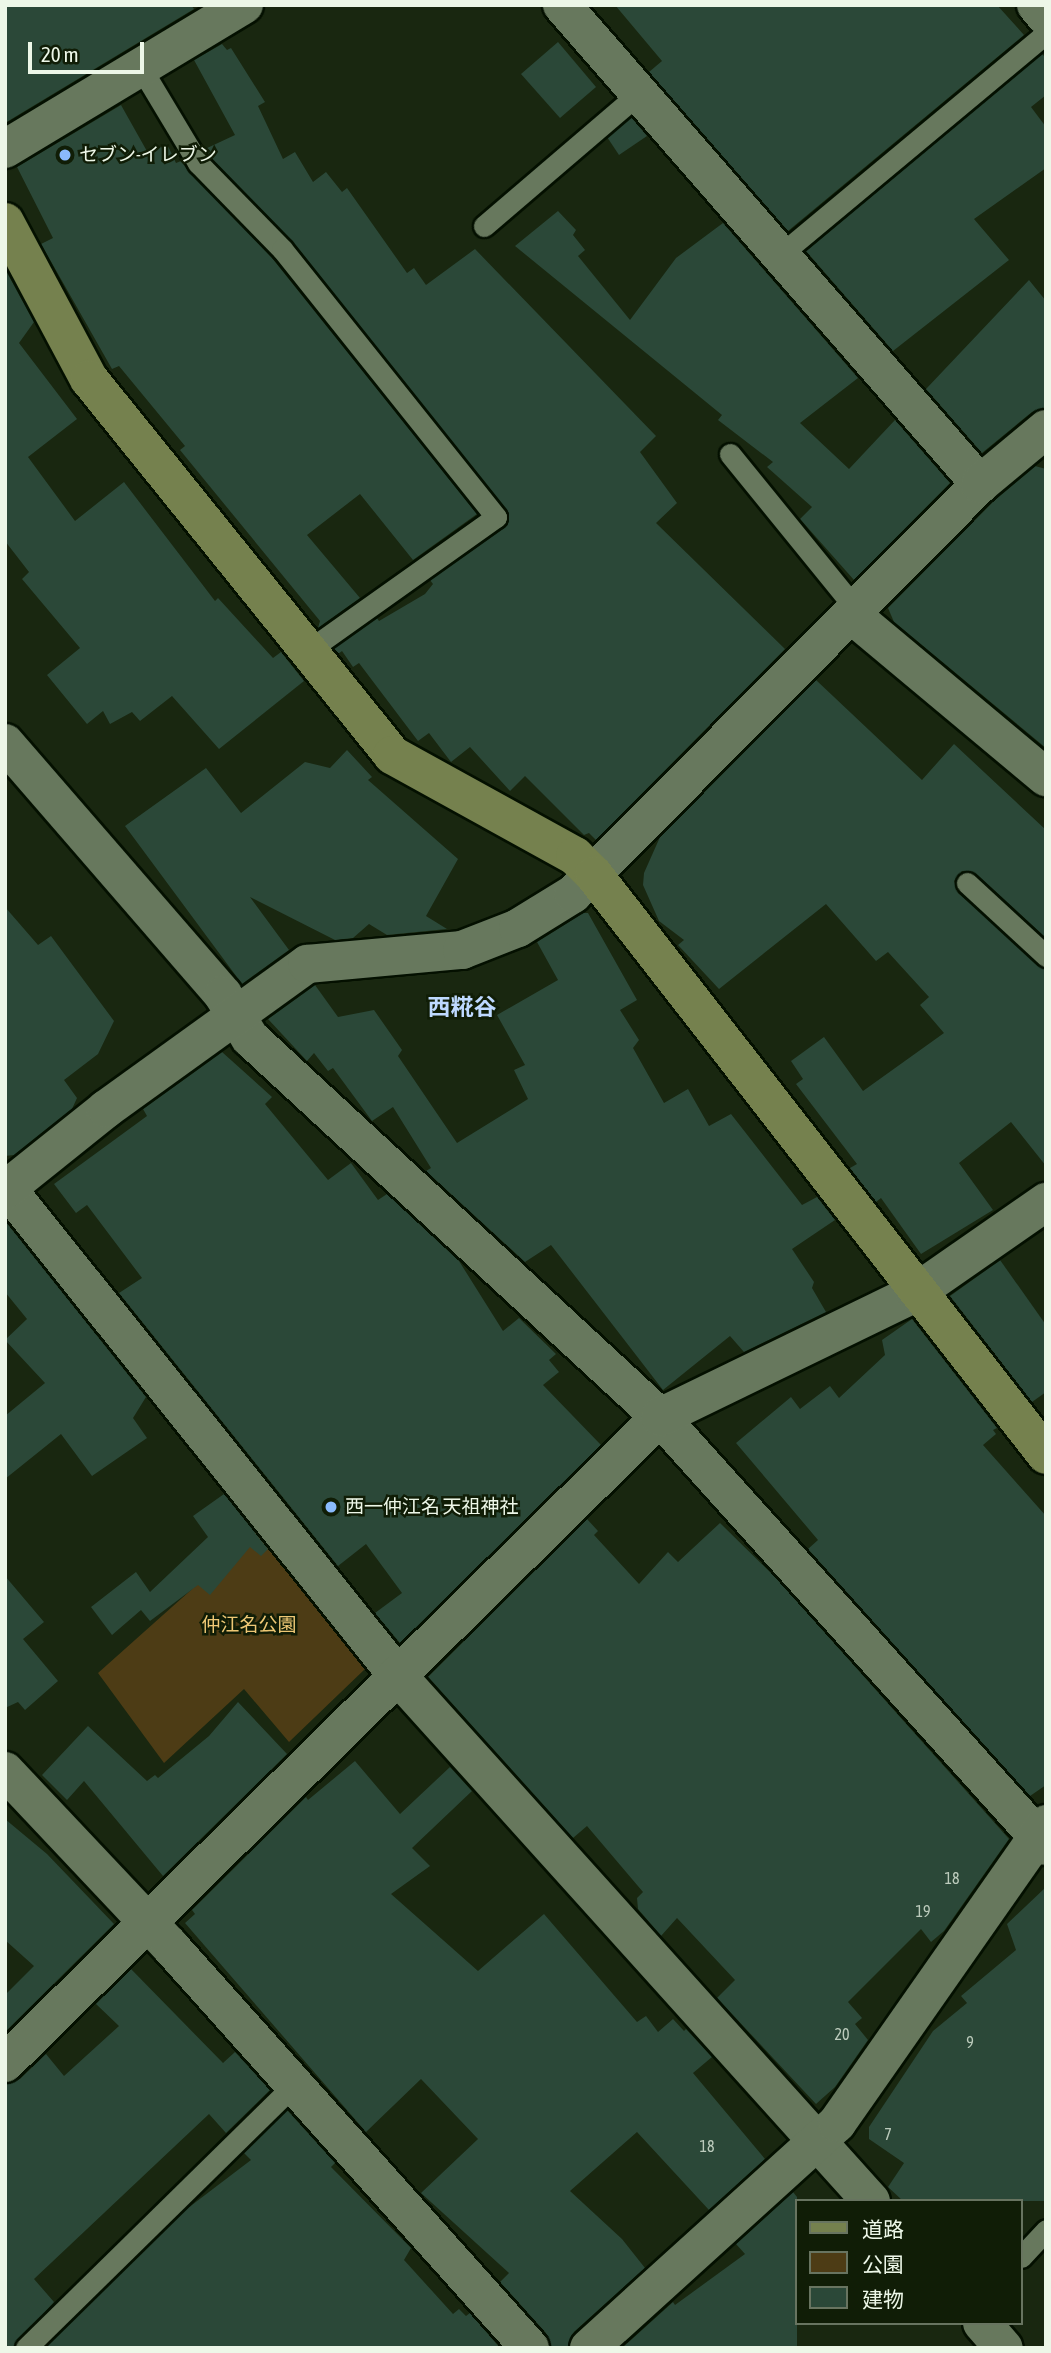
<!DOCTYPE html>
<html>
<head>
<meta charset="utf-8">
<style>
	body { margin:0 }
	#map { position:relative; width:1051px; height:2353px; overflow:hidden; background:#192710; font-family:"Asap Condensed","Noto Sans JP",sans-serif }
	div>[style] { position:absolute }
	[style*='--x'] { left:calc(var(--x)*1px); top:calc(var(--y)*1px); width:calc(var(--w)*1px); rotate:calc(var(--a)*1deg) }
	.green>* { inset:0; background:#4d3c15 }
	.building>* { inset:0; background:#2b4838 }
	.roads { filter:drop-shadow(2px 0 #041000) drop-shadow(-2px 0 #041000) drop-shadow(0 2px #041000) drop-shadow(0 -2px #041000) }
	.lane>* { height:21px; margin:-10.5px; padding:0 10.5px; transform-origin:10.5px; border-radius:10.5px; background:#67785d }
	.street>* { height:38px; margin:-19px; padding:0 19px; transform-origin:19px; border-radius:19px; background:#67785d }
	.secondary>* { height:38px; margin:-19px; padding:0 19px; transform-origin:19px; border-radius:19px; background:#75814e }
	.dots>* { width:19px; height:19px; translate:-50% -50%; box-sizing:border-box; border:4px solid #101d06; border-radius:50% }
	span { translate:-50% -50%; white-space:nowrap; text-align:center; line-height:1.15; -webkit-text-stroke:5px #101d06; paint-order:stroke }
	.number-label { font-size:16px; color:#bccbbc }
	.number-label span { -webkit-text-stroke-width:0 }
	.poi-label { font-size:19px; color:#edf7e8 }
	.left { translate:0 -50%; text-align:left }
	.park-label { font-size:19px; color:#eec875 }
	.quarter-label { font-size:23px; color:#bed9ff; font-weight:700 }
	.frame { position:absolute; inset:0; border:7px solid #edf7e8; pointer-events:none }
	.legend { position:absolute; left:795px; top:2199px; width:228px; height:126px; box-sizing:border-box; background:#101d06; border:2px solid #687460; margin:0; padding:9px 12px; list-style:none; font-size:21px; color:#edf7e8 }
	.legend li { display:flex; align-items:center; gap:14px; height:35px }
	.legend b { width:35px; border:2px solid #687460 }
	.scale { position:absolute; left:28px; top:42px; width:116px; height:32px; box-sizing:border-box; border:4px solid #edf7e8; border-top:0; padding-left:9px; font-size:21px; line-height:24px; white-space:nowrap; color:#edf7e8; -webkit-text-stroke:5px #101d06; paint-order:stroke }
</style>
</head>
<body>
<div id="map">
	<div class="green">
		<div style="clip-path:polygon(257px 1531px,365px 1669px,289px 1742px,244px 1689px,164px 1763px,98px 1673px)"></div>
	</div>
	<div class="building">
		<div style="clip-path:polygon(5px 5px,191px 5px,194px 9px,5px 123px)"></div>
		<div style="clip-path:polygon(615px 5px,997px 5px,1024px 35px,788px 231px,649px 72px,662px 61px)"></div>
		<div style="clip-path:polygon(558px 42px,596px 87px,560px 118px,521px 74px)"></div>
		<div style="clip-path:polygon(222px 44px,227px 50px,231px 48px,265px 102px,258px 106px,283px 159px,295px 152px,313px 182px,326px 172px,342px 192px,347px 188px,407px 273px,414px 268px,426px 285px,475px 249px,656px 436px,640px 452px,677px 503px,656px 523px,785px 649px,596px 840px,589px 833px,584px 835px,525px 776px,510px 791px,470px 747px,451px 762px,429px 733px,418px 741px,359px 663px,353px 667px,342px 651px,338px 654px,334px 648px,377px 618px,379px 621px,425px 594px,433px 584px,430px 580px,504px 528px,509px 515px,292px 241px,208px 155px,205px 149px,235px 135px,194px 60px)"></div>
		<div style="clip-path:polygon(1042px 54px,1046px 58px,1046px 95px,1031px 107px,1046px 127px,1046px 168px,974px 219px,1009px 260px,893px 351px,806px 251px)"></div>
		<div style="clip-path:polygon(121px 105px,148px 153px,167px 144px,176px 163px,181px 161px,272px 258px,477px 514px,413px 560px,360px 494px,307px 535px,360px 598px,318px 628px,320px 621px,180px 450px,185px 446px,119px 366px,112px 369px,41px 244px,53px 238px,17px 167px)"></div>
		<div style="clip-path:polygon(631px 117px,647px 136px,619px 155px,607px 137px)"></div>
		<div style="clip-path:polygon(558px 211px,576px 230px,573px 235px,585px 250px,578px 256px,630px 320px,676px 258px,723px 223px,858px 378px,800px 423px,849px 469px,895px 420px,950px 483px,854px 580px,800px 519px,812px 507px,767px 467px,773px 462px,718px 420px,722px 415px,515px 246px)"></div>
		<div style="clip-path:polygon(5px 269px,34px 322px,19px 343px,77px 419px,28px 457px,75px 521px,124px 482px,215px 601px,218px 598px,273px 658px,281px 652px,304px 681px,219px 749px,172px 696px,140px 721px,132px 712px,110px 724px,103px 711px,87px 724px,47px 675px,80px 648px,22px 579px,29px 572px,5px 541px)"></div>
		<div style="clip-path:polygon(1029px 280px,1046px 301px,1046px 408px,1032px 412px,982px 453px,926px 389px)"></div>
		<div style="clip-path:polygon(1035px 466px,1046px 469px,1046px 748px,894px 622px,888px 608px,995px 500px)"></div>
		<div style="clip-path:polygon(816px 680px,922px 780px,954px 744px,1046px 830px,1046px 938px,975px 873px,962px 871px,954px 881px,958px 893px,1046px 969px,1046px 1166px,1011px 1122px,959px 1163px,993px 1210px,921px 1254px,881px 1198px,876px 1202px,850px 1168px,857px 1164px,796px 1084px,803px 1079px,791px 1061px,824px 1037px,863px 1091px,944px 1033px,920px 1005px,929px 997px,888px 952px,876px 961px,826px 904px,719px 989px,678px 945px,684px 940px,659px 921px,643px 885px,644px 873px,660px 837px)"></div>
		<div style="clip-path:polygon(347px 750px,372px 777px,368px 780px,458px 859px,426px 916px,447px 929px,387px 935px,369px 924px,353px 938px,335px 940px,250px 897px,289px 950px,242px 984px,125px 826px,206px 768px,241px 813px,305px 762px,330px 768px)"></div>
		<div style="clip-path:polygon(5px 907px,38px 945px,51px 936px,114px 1021px,98px 1054px,64px 1080px,77px 1098px,72px 1109px,14px 1155px,5px 1156px)"></div>
		<div style="clip-path:polygon(583px 913px,588px 913px,637px 1000px,620px 1010px,639px 1040px,633px 1048px,664px 1103px,688px 1089px,709px 1126px,731px 1114px,802px 1205px,817px 1197px,835px 1220px,792px 1249px,814px 1282px,812px 1288px,826px 1312px,744px 1352px,730px 1336px,663px 1390px,551px 1245px,525px 1262px,426px 1171px,431px 1168px,393px 1107px,372px 1121px,333px 1068px,328px 1071px,314px 1053px,307px 1061px,268px 1019px,315px 985px,338px 1017px,374px 1010px,402px 1050px,398px 1056px,457px 1143px,528px 1099px,514px 1070px,525px 1065px,497px 1015px,558px 980px,537px 942px)"></div>
		<div style="clip-path:polygon(222px 1052px,272px 1097px,265px 1104px,328px 1180px,351px 1163px,378px 1200px,387px 1194px,459px 1261px,503px 1331px,519px 1318px,556px 1354px,549px 1360px,559px 1372px,543px 1385px,601px 1445px,400px 1643px,375px 1613px,402px 1593px,366px 1544px,338px 1566px,119px 1293px,142px 1278px,87px 1205px,76px 1213px,54px 1184px,147px 1116px,143px 1109px)"></div>
		<div style="clip-path:polygon(5px 1221px,146px 1397px,133px 1418px,147px 1438px,92px 1476px,61px 1434px,5px 1479px,5px 1416px,45px 1383px,5px 1340px,27px 1319px,5px 1292px)"></div>
		<div style="clip-path:polygon(1000px 1260px,1046px 1325px,1046px 1392px,1032px 1402px,950px 1296px)"></div>
		<div style="clip-path:polygon(912px 1319px,997px 1428px,993px 1430px,996px 1434px,983px 1445px,1046px 1516px,1046px 1785px,1030px 1796px,808px 1549px,818px 1540px,736px 1443px,791px 1397px,800px 1409px,830px 1386px,839px 1398px,885px 1355px,882px 1340px)"></div>
		<div style="clip-path:polygon(224px 1494px,268px 1549px,261px 1556px,250px 1547px,210px 1595px,198px 1585px,150px 1621px,141px 1610px,112px 1635px,91px 1607px,136px 1572px,150px 1592px,208px 1537px,193px 1516px)"></div>
		<div style="clip-path:polygon(587px 1519px,598px 1531px,594px 1535px,639px 1584px,668px 1552px,678px 1562px,720px 1523px,775px 1577px,1009px 1839px,944px 1931px,931px 1942px,921px 1929px,848px 2002px,862px 2018px,855px 2024px,868px 2040px,835px 2087px,816px 2104px,717px 1998px,735px 1980px,677px 1918px,661px 1936px,638px 1909px,637px 1898px,643px 1892px,587px 1826px,573px 1838px,428px 1677px)"></div>
		<div style="clip-path:polygon(5px 1576px,44px 1622px,23px 1639px,58px 1681px,25px 1710px,18px 1702px,5px 1708px)"></div>
		<div style="clip-path:polygon(238px 1702px,287px 1754px,163px 1876px,84px 1781px,67px 1800px,42px 1775px,88px 1726px,147px 1781px,155px 1775px,158px 1778px,209px 1736px)"></div>
		<div style="clip-path:polygon(355px 1761px,400px 1814px,450px 1767px,472px 1791px,412px 1848px,430px 1866px,391px 1894px,478px 1971px,544px 1914px,637px 2022px,646px 2016px,658px 2032px,673px 2019px,684px 2031px,686px 2029px,712px 2057px,693px 2073px,765px 2159px,709px 2210px,637px 2132px,570px 2191px,622px 2239px,645px 2268px,574px 2332px,568px 2348px,551px 2348px,546px 2333px,500px 2282px,509px 2273px,421px 2193px,478px 2139px,421px 2079px,366px 2132px,185px 1923px,195px 1914px,192px 1910px,306px 1797px,308px 1800px)"></div>
		<div style="clip-path:polygon(5px 1819px,47px 1854px,114px 1924px,5px 2032px,5px 1995px,34px 1966px,5px 1940px)"></div>
		<div style="clip-path:polygon(1046px 1887px,1046px 2201px,903px 2201px,888px 2187px,904px 2163px,869px 2139px,869px 2127px,933px 2031px,967px 2003px,961px 1996px,1016px 1950px,1007px 1924px)"></div>
		<div style="clip-path:polygon(131px 1969px,223px 2063px,235px 2052px,270px 2090px,226px 2133px,209px 2114px,34px 2279px,54px 2302px,13px 2348px,5px 2348px,5px 2084px,20px 2079px,46px 2054px,64px 2076px,119px 2026px,96px 2004px)"></div>
		<div style="clip-path:polygon(287px 2110px,335px 2163px,331px 2167px,411px 2248px,404px 2260px,453px 2314px,459px 2309px,466px 2316px,470px 2313px,500px 2348px,45px 2348px,184px 2211px,251px 2160px,244px 2153px)"></div>
		<div style="clip-path:polygon(793px 2192px,797px 2197px,797px 2348px,622px 2348px,673px 2302px,675px 2305px,745px 2254px,736px 2244px)"></div>
	</div>
	<div class="roads">
		<div class="lane">
			<div style="--x:141;--y:68;--w:111;--a:59"></div>
			<div style="--x:198;--y:163;--w:120;--a:45.7"></div>
			<div style="--x:282;--y:249;--w:343;--a:51.4"></div>
			<div style="--x:496;--y:517;--w:229;--a:144.6"></div>
			<div style="--x:484;--y:226;--w:204;--a:-40.6"></div>
			<div style="--x:780;--y:255;--w:346;--a:-39.8"></div>
			<div style="--x:730;--y:454;--w:201;--a:50.9"></div>
			<div style="--x:967;--y:883;--w:108;--a:42.7"></div>
			<div style="--x:1021;--y:2257;--w:37;--a:-47"></div>
			<div style="--x:26;--y:2348;--w:377;--a:-44.5"></div>
		</div>
		<div class="street">
			<div style="--x:562;--y:5;--w:636;--a:48.89"></div>
			<div style="--x:1036;--y:5;--w:16;--a:50"></div>
			<div style="--x:5;--y:149;--w:279;--a:-31.1"></div>
			<div style="--x:852;--y:615;--w:253;--a:39.9"></div>
			<div style="--x:5;--y:743;--w:333;--a:49.1"></div>
			<div style="--x:223;--y:995;--w:51;--a:57.9"></div>
			<div style="--x:250;--y:1038;--w:558;--a:42.75"></div>
			<div style="--x:660;--y:1417;--w:577;--a:48.02"></div>
			<div style="--x:5;--y:1186;--w:627;--a:51.28"></div>
			<div style="--x:397;--y:1675;--w:708;--a:47.98"></div>
			<div style="--x:5;--y:1190;--w:129;--a:-38.7"></div>
			<div style="--x:106;--y:1109;--w:248;--a:-35.8"></div>
			<div style="--x:307;--y:964;--w:156;--a:-5.2"></div>
			<div style="--x:462;--y:950;--w:60;--a:-21.4"></div>
			<div style="--x:518;--y:928;--w:65;--a:-31.7"></div>
			<div style="--x:573;--y:894;--w:578;--a:-45.21"></div>
			<div style="--x:980;--y:484;--w:86;--a:-39.8"></div>
			<div style="--x:5;--y:1771;--w:239;--a:46.7"></div>
			<div style="--x:169;--y:1945;--w:541;--a:48.15"></div>
			<div style="--x:5;--y:2063;--w:920;--a:-44.6"></div>
			<div style="--x:660;--y:1417;--w:284;--a:-25.9"></div>
			<div style="--x:915;--y:1293;--w:160;--a:-34.8"></div>
			<div style="--x:982;--y:2323;--w:33;--a:49"></div>
			<div style="--x:589;--y:2348;--w:335;--a:-42.2"></div>
			<div style="--x:837;--y:2123;--w:365;--a:-55"></div>
		</div>
		<div class="secondary">
			<div style="--x:5;--y:222;--w:178;--a:61.9"></div>
			<div style="--x:89;--y:379;--w:483;--a:51.1"></div>
			<div style="--x:392;--y:755;--w:209;--a:28.9"></div>
			<div style="--x:575;--y:856;--w:27;--a:45"></div>
			<div style="--x:594;--y:875;--w:735;--a:52.07"></div>
		</div>
	</div>
	<div class="dots">
		<div style="left:65px;top:155px;background:#8abafc"></div>
		<div style="left:331px;top:1507px;background:#8abafc"></div>
	</div>
	<div class="number-label">
		<span style="left:952px;top:1878px">18</span>
		<span style="left:923px;top:1911px">19</span>
		<span style="left:842px;top:2034px">20</span>
		<span style="left:970px;top:2042px">9</span>
		<span style="left:888px;top:2134px">7</span>
		<span style="left:707px;top:2146px">18</span>
	</div>
	<div class="poi-label">
		<span class="left" style="left:79px;top:155px">セブン-イレブン</span>
		<span class="left" style="left:345px;top:1507px">西一仲江名 天祖神社</span>
	</div>
	<div class="park-label">
		<span style="left:249px;top:1625px">仲江名公園</span>
	</div>
	<div class="quarter-label">
		<span style="left:462px;top:1007px">西糀谷</span>
	</div>
	<div class="frame"></div>
	<ul class="legend">
	<li><b style="height:9px;background:#75814e"></b>道路</li>
	<li><b style="height:19px;background:#4d3c15"></b>公園</li>
	<li><b style="height:19px;background:#2b4838"></b>建物</li>
	</ul>
	<div class="scale">20 m</div>
</div>
</body>
</html>
